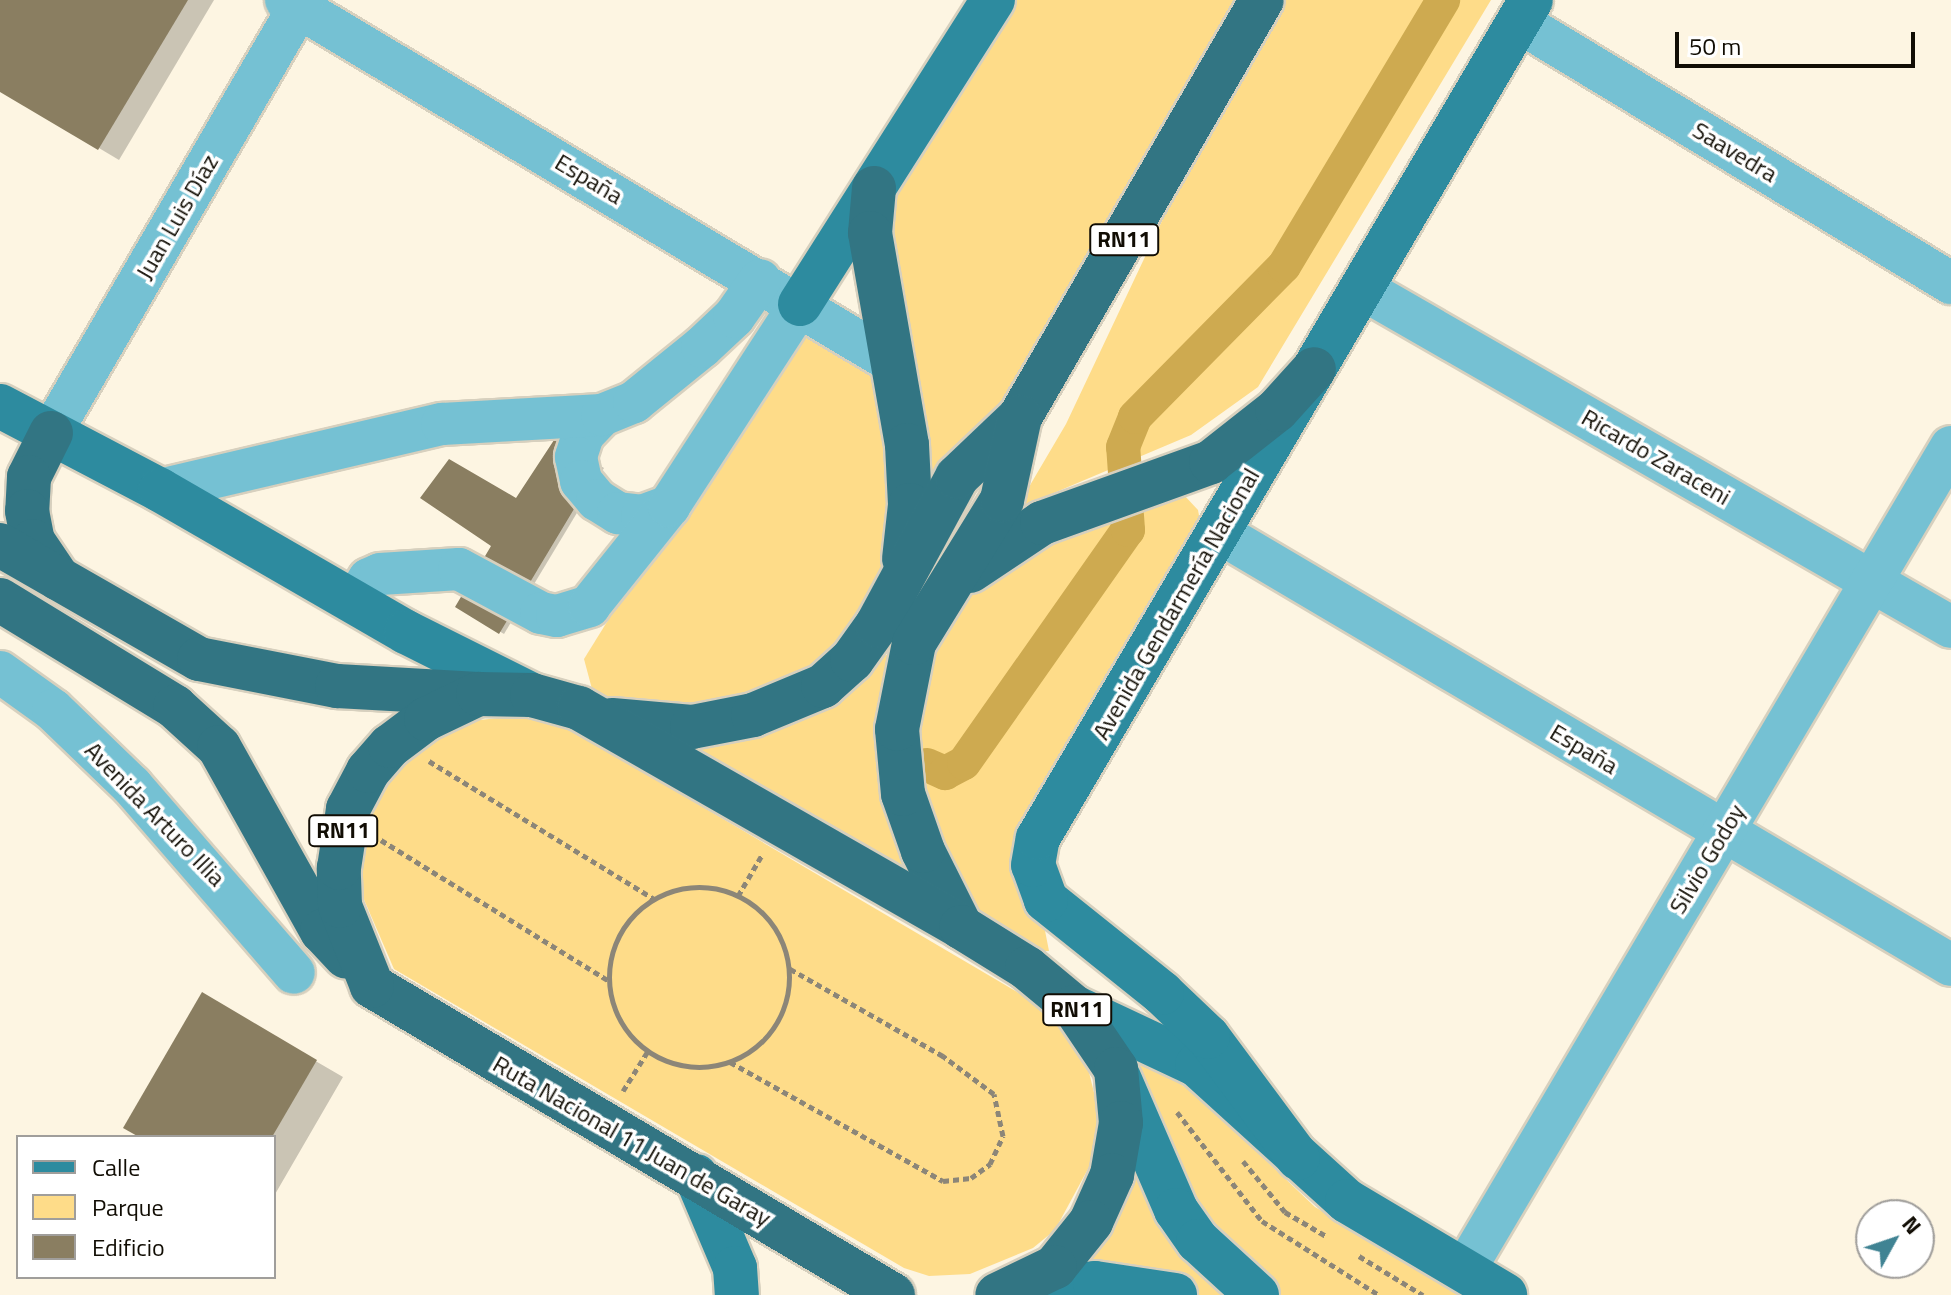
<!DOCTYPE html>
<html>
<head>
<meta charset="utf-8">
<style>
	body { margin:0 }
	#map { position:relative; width:1951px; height:1295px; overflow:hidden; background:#fdf5e2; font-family:"Titillium Web",sans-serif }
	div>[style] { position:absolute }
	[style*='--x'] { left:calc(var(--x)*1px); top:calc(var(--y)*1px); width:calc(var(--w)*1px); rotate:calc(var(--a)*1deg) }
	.green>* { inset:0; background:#fedc89 }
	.shadow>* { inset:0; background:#0003 }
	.canal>* { height:34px; margin:-17px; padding:0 17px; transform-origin:17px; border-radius:17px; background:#ceaa50 }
	.building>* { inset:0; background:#8a7e61 }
	.path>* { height:5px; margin-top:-2.5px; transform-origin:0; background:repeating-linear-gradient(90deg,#8c8678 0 6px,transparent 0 10px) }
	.path>.ring { margin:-2.5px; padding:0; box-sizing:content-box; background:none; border:5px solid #8c8678; border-radius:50% }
	.roads { filter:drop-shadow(2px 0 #d7d0be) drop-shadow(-2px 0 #d7d0be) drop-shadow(0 2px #d7d0be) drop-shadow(0 -2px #d7d0be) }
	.minor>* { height:42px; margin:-21px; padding:0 21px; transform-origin:21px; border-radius:21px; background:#75c1d3 }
	.major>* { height:44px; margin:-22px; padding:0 22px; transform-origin:22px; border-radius:22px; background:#2d8b9f }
	.highway>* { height:44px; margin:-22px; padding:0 22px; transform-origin:22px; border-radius:22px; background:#327583 }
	span { translate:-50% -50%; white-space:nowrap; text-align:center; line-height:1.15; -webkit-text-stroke:7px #fff; paint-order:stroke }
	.shield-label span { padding:2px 6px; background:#fff; border:2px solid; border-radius:6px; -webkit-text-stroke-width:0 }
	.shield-label { font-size:22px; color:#110d04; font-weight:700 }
	.street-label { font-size:24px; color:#110d04 }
	.legend { position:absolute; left:16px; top:1135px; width:260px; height:144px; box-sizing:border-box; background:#fff; border:2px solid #a09e9b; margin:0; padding:10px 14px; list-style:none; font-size:24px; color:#110d04 }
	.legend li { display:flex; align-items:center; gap:16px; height:40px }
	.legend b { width:40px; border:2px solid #a09e9b }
	.north { position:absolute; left:1855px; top:1199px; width:80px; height:80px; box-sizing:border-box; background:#fff; border:2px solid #a09e9b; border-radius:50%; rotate:50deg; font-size:22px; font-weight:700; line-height:32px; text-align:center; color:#110d04 }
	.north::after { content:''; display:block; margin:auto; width:28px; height:36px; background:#408393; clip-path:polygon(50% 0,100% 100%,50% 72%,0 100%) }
	.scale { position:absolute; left:1675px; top:32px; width:240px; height:36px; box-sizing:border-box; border:4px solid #110d04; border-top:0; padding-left:10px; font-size:24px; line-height:28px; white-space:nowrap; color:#110d04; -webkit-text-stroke:6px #fff; paint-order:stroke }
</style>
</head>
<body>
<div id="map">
	<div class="green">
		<div style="clip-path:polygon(998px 0,1253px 0,1104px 266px,1037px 343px,921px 536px,881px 187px)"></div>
		<div style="clip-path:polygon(1280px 0,1491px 0,1258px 387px,1191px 435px,1016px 509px,1066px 424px,1195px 151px)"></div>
		<div style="clip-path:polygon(801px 309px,887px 363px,906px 509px,874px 621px,791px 697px,616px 714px,592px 689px,584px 659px)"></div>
		<div style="clip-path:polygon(1183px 494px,1198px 510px,1203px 537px,1027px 839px,1049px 951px,1016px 952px,994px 939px,932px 854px,909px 688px,981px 568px)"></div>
		<div style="clip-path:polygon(888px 654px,893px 724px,952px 917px,628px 729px,826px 688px)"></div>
		<div style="clip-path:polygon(526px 715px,577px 733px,1034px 1002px,1063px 1029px,1086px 1060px,1099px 1113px,1095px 1156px,1055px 1230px,1033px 1248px,970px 1274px,929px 1276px,904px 1268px,394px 969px,362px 895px,359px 856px,364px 829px,382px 789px,415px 752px,461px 722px)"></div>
		<div style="clip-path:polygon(1140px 1054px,1201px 1099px,1315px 1207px,1465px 1295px,1045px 1295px,1061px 1287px,1117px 1221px,1141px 1144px)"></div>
	</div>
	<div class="shadow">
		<div style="clip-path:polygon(0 0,214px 0,119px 160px,0 89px)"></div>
		<div style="clip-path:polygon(557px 440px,604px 468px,504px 634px,457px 606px)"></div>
		<div style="clip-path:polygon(202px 995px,343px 1077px,274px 1196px,274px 1137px,143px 1137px)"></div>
	</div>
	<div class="canal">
		<div style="--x:1125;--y:473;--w:26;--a:-94"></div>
		<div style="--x:1123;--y:447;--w:32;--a:-68"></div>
		<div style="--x:1135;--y:417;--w:212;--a:-45.4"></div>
		<div style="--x:1284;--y:266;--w:310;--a:-59.1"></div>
		<div style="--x:927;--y:765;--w:20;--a:24"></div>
		<div style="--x:945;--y:773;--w:21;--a:-28"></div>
		<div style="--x:964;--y:763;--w:285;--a:-54.9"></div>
		<div style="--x:1128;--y:530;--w:15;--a:-94"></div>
	</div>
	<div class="building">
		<div style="clip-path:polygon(0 0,188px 0,98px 150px,0 92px)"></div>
		<div style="clip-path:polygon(556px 437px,601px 464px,499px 634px,455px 607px,491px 546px,420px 498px,449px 459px,516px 498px)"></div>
		<div style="clip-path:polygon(202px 992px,317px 1060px,272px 1137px,139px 1137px,123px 1128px)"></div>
	</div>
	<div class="path">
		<div style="--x:429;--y:761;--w:263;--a:31.5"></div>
		<div style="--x:381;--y:840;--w:267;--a:31.7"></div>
		<div class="ring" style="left:609px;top:887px;width:175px;height:175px"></div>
		<div style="--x:738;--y:896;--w:48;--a:-59.7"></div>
		<div style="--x:730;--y:1062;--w:244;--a:29.2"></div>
		<div style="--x:943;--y:1181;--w:28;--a:-6"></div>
		<div style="--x:971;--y:1178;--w:24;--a:-36"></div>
		<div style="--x:990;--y:1164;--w:31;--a:-65"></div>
		<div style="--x:1003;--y:1136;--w:43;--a:-102.1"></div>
		<div style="--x:994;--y:1094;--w:64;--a:-143.3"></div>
		<div style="--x:943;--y:1056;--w:177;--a:-150.3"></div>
		<div style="--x:623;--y:1091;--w:47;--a:-58"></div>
		<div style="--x:1177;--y:1112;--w:138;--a:52.1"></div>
		<div style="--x:1262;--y:1221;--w:138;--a:32.3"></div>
		<div style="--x:1243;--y:1161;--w:66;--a:50.5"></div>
		<div style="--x:1285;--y:1212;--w:48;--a:30.3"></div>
		<div style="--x:1359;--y:1256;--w:75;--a:31.4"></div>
	</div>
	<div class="roads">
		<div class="minor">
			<div style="--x:286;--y:0;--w:702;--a:30.84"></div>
			<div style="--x:1519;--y:22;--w:505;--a:31.14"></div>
			<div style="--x:1361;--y:288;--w:680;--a:29.88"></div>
			<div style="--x:602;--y:415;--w:28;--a:134"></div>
			<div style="--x:583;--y:435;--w:23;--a:108"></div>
			<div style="--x:576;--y:457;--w:25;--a:78"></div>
			<div style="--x:581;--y:481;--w:25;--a:50"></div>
			<div style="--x:597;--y:500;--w:25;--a:32"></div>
			<div style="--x:618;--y:513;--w:24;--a:7"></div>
			<div style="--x:642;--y:516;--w:29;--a:-20"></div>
			<div style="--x:51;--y:433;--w:501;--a:-59.8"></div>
			<div style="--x:160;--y:490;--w:290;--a:-13.2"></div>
			<div style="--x:442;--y:424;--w:160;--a:-3.2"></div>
			<div style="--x:602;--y:415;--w:35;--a:-22"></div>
			<div style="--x:634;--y:402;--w:87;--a:-39"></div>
			<div style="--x:702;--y:347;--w:44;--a:-43.2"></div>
			<div style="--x:734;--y:317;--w:45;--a:-54.9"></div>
			<div style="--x:1218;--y:532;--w:851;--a:30.57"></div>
			<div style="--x:354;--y:602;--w:27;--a:-57"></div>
			<div style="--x:369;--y:579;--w:12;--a:-24"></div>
			<div style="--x:380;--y:574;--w:79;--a:-3.6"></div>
			<div style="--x:459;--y:569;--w:93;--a:28.2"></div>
			<div style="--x:541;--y:613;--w:16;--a:11"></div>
			<div style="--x:557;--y:616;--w:34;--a:-17"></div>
			<div style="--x:589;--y:606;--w:128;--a:-51.3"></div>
			<div style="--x:669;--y:506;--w:241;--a:-57"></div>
			<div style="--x:0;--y:672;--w:65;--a:35.6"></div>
			<div style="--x:53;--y:710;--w:110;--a:43.9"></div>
			<div style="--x:132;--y:786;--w:247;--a:49.1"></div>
			<div style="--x:1464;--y:1271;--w:957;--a:-59.42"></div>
		</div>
		<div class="major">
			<div style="--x:800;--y:304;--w:360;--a:-57.6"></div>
			<div style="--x:0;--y:406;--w:181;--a:27.7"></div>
			<div style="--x:160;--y:490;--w:284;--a:30"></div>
			<div style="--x:406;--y:632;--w:141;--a:26.6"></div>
			<div style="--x:1074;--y:1007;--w:136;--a:25.2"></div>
			<div style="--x:1197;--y:1065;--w:202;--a:42.2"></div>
			<div style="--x:1347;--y:1201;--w:184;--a:30.7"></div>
			<div style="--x:1119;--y:1078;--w:144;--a:66.6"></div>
			<div style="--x:1176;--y:1210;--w:38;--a:55"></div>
			<div style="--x:1198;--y:1241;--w:80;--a:42.5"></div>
			<div style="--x:1298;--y:1158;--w:151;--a:-126.6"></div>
			<div style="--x:1208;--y:1037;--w:64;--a:-136.3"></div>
			<div style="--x:1162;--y:993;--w:149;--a:-141.3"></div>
			<div style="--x:1046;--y:900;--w:37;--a:-110"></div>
			<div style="--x:1033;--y:865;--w:27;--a:-80"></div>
			<div style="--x:1038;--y:838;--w:972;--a:-59.53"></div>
			<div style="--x:696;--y:1176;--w:100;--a:67"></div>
			<div style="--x:735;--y:1268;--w:27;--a:86"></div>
			<div style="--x:1008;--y:1292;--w:87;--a:-5.9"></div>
			<div style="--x:1095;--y:1283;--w:81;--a:8.5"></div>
		</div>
		<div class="highway">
			<div style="--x:874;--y:188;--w:45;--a:95.1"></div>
			<div style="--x:870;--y:233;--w:215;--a:80.1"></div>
			<div style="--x:907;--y:445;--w:60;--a:87.1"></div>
			<div style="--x:910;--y:505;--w:54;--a:96.3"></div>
			<div style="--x:51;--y:433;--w:49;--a:116.6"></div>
			<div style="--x:29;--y:477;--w:34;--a:93"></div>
			<div style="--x:27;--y:511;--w:31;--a:79"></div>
			<div style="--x:33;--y:541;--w:45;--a:56"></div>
			<div style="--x:0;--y:545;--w:229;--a:29.8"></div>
			<div style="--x:199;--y:659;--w:141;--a:11.1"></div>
			<div style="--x:337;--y:686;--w:141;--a:3.2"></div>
			<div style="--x:970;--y:571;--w:87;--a:-33.7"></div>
			<div style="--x:1042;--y:523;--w:180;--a:-19.8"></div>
			<div style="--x:1211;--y:462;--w:84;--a:-38.2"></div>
			<div style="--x:1277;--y:410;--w:55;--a:-47.9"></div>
			<div style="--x:0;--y:600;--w:205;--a:31.4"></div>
			<div style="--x:175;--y:707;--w:59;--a:42.3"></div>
			<div style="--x:219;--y:747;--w:211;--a:60.8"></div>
			<div style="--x:322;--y:931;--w:35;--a:47"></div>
			<div style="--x:612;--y:720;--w:80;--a:5"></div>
			<div style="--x:692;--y:727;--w:62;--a:-11.1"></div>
			<div style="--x:753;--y:715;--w:76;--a:-22.5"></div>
			<div style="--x:823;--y:686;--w:39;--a:-42"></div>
			<div style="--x:852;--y:660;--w:43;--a:-54.5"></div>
			<div style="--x:877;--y:625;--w:168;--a:-61.6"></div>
			<div style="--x:957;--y:477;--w:87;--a:-43.6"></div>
			<div style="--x:1020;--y:417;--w:482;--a:-59.9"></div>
			<div style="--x:961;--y:927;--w:85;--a:-116.6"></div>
			<div style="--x:923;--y:851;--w:60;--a:-109.3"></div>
			<div style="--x:903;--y:794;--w:65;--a:-95.3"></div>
			<div style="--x:897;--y:729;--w:88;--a:-78.8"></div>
			<div style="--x:914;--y:643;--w:168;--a:-58.4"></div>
			<div style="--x:1002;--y:500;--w:85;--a:-77.8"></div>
			<div style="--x:893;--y:1295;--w:606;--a:-149.33"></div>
			<div style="--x:372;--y:986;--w:86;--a:-111.8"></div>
			<div style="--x:340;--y:906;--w:38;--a:-92"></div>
			<div style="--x:339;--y:868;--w:60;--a:-81.3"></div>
			<div style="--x:348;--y:809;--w:43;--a:-62.2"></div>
			<div style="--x:368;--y:771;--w:33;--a:-49"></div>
			<div style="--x:390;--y:746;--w:45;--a:-36.9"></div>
			<div style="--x:426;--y:719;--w:58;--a:-25.7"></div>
			<div style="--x:478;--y:694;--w:54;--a:1.1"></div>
			<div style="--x:532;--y:695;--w:49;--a:15.5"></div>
			<div style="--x:579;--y:708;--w:440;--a:29.8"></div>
			<div style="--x:961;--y:927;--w:78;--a:31.8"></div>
			<div style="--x:1027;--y:968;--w:61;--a:39.7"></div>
			<div style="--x:1074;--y:1007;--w:75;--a:55.9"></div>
			<div style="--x:1116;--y:1069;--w:54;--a:84.7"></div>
			<div style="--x:1121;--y:1123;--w:53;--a:99.8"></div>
			<div style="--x:1112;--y:1175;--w:51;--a:114.1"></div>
			<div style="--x:1091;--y:1222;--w:58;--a:128.7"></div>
			<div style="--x:1055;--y:1267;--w:64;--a:154.2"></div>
		</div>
	</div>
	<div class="shield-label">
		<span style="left:1124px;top:240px">RN11</span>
		<span style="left:343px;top:831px">RN11</span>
		<span style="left:1077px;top:1010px">RN11</span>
	</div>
	<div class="street-label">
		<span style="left:1735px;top:152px;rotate:31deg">Saavedra</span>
		<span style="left:589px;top:179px;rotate:31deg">España</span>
		<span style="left:177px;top:217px;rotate:-60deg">Juan Luis Díaz</span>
		<span style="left:1656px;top:457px;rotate:30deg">Ricardo Zaraceni</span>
		<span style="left:1176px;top:604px;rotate:-60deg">Avenida Gendarmería Nacional</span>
		<span style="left:1584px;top:749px;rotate:31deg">España</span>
		<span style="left:155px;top:814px;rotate:46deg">Avenida Arturo Illia</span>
		<span style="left:1707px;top:859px;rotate:-59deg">Silvio Godoy</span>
		<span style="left:632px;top:1141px;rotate:30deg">Ruta Nacional 11 Juan de Garay</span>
	</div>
	<ul class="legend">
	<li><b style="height:10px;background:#2d8b9f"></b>Calle</li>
	<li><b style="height:22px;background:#fedc89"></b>Parque</li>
	<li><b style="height:22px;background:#8a7e61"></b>Edificio</li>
	</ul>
	<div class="north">N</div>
	<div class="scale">50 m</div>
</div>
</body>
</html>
